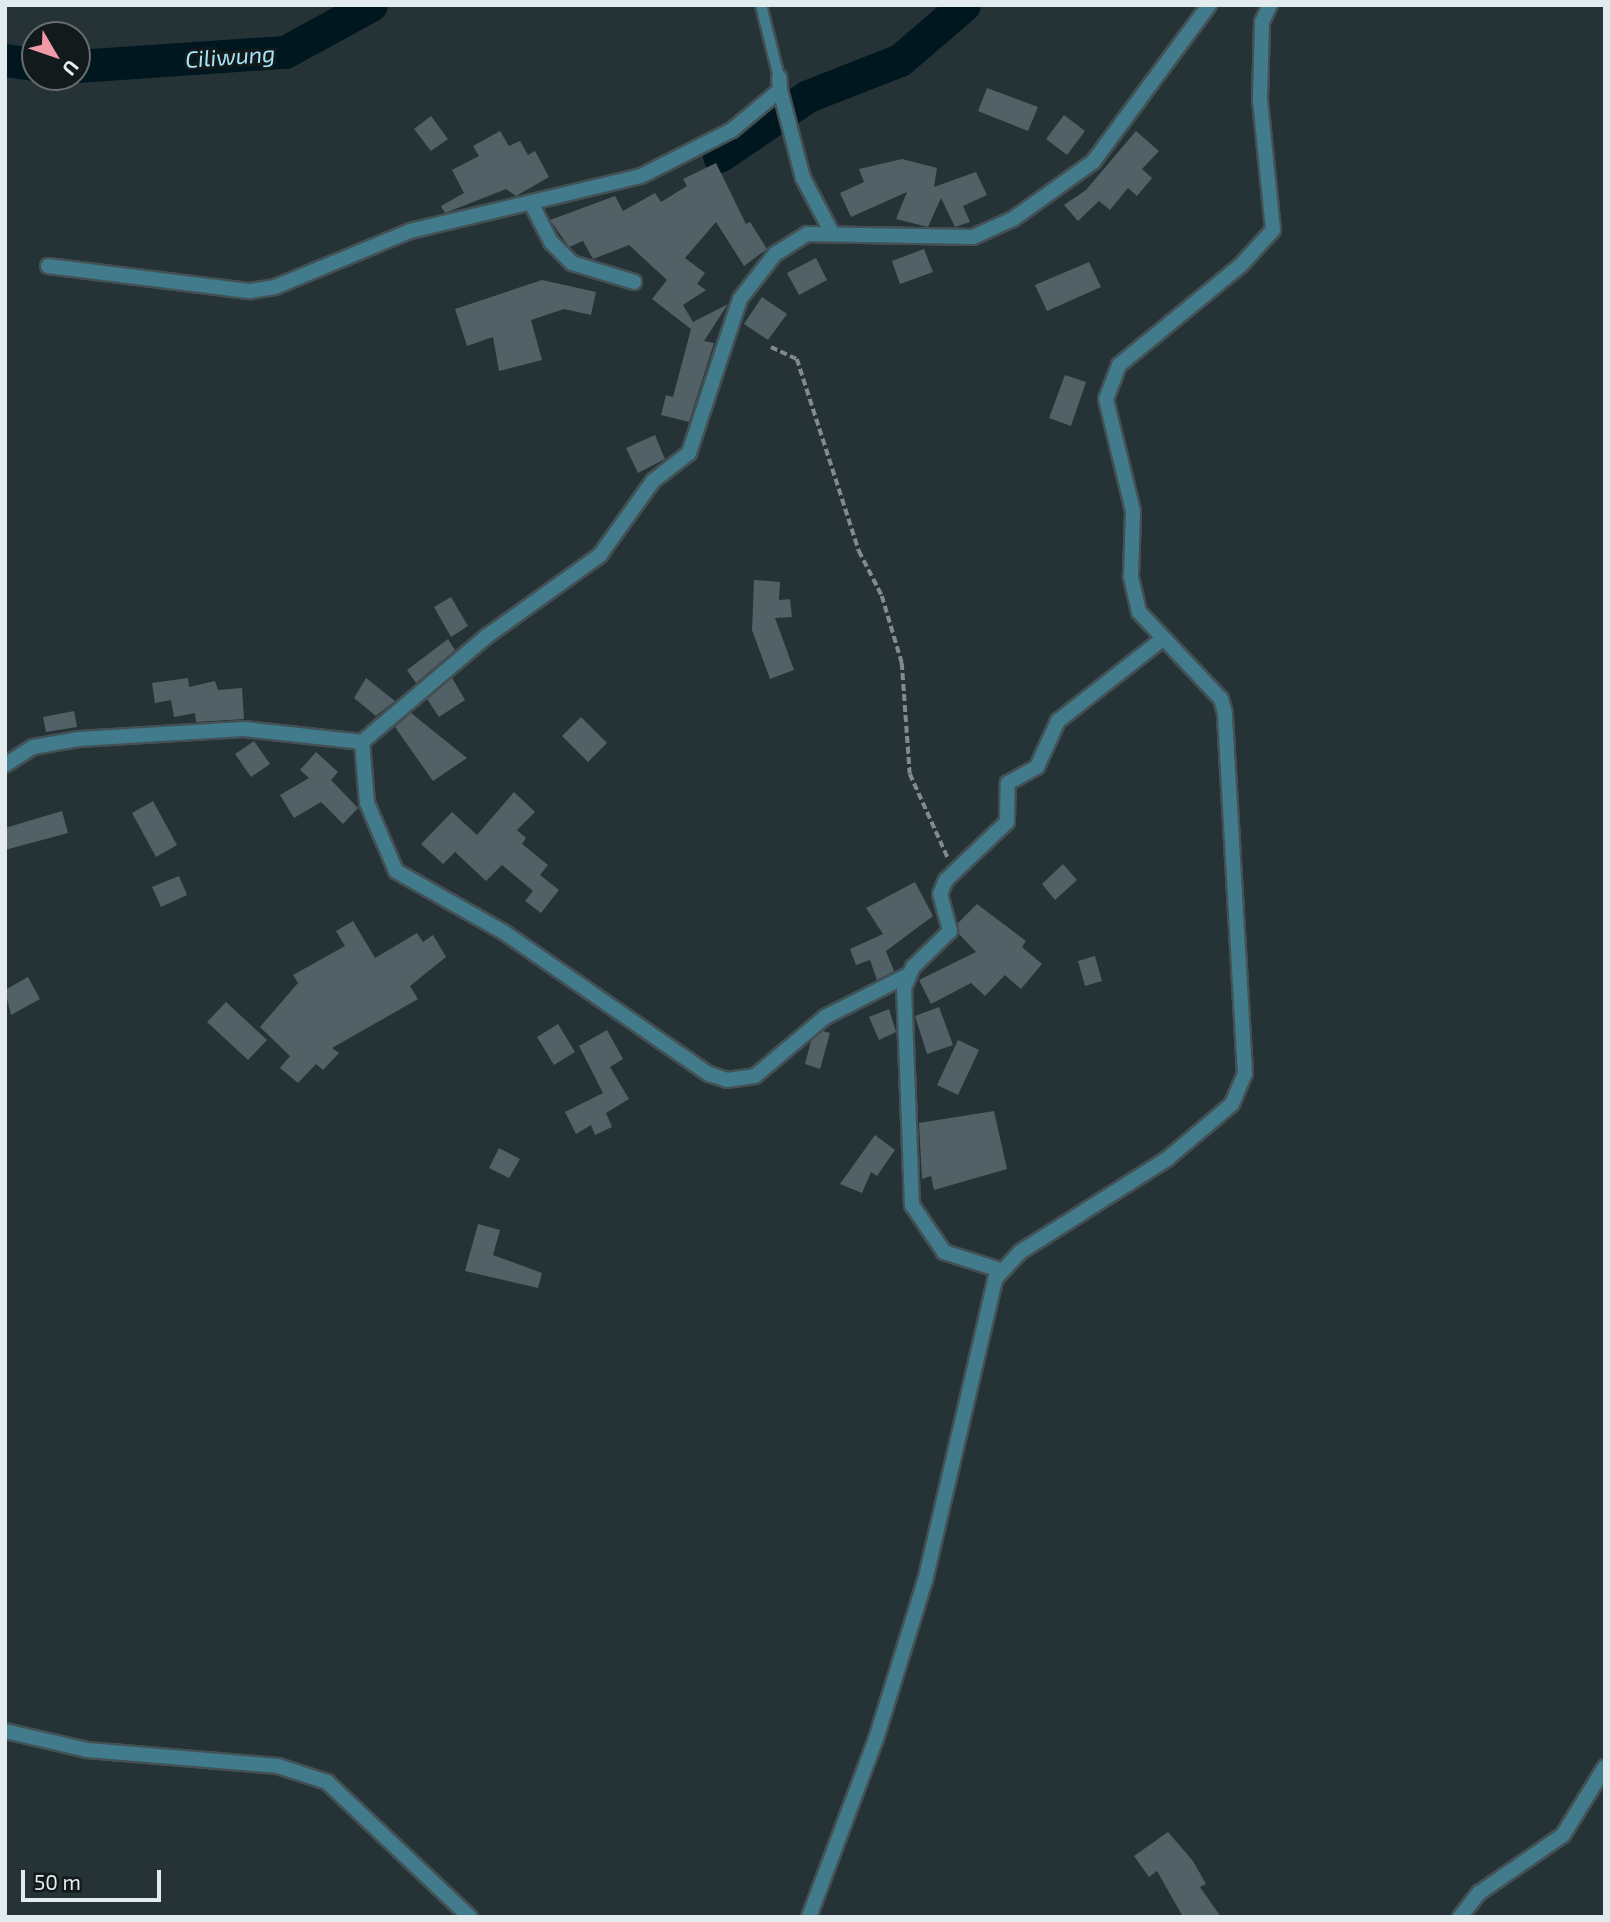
<!DOCTYPE html>
<html>
<head>
<meta charset="utf-8">
<style>
	body { margin:0 }
	#map { position:relative; width:1610px; height:1922px; overflow:hidden; background:#253337; font-family:"Exo 2",sans-serif }
	div>[style] { position:absolute }
	[style*='--x'] { left:calc(var(--x)*1px); top:calc(var(--y)*1px); width:calc(var(--w)*1px); rotate:calc(var(--a)*1deg) }
	.river>* { height:33px; margin:-16.5px; padding:0 16.5px; transform-origin:16.5px; border-radius:16.5px; background:#00171f }
	.building>* { inset:0; background:#516166 }
	.path>* { height:3.5px; margin-top:-1.75px; transform-origin:0; background:repeating-linear-gradient(90deg,#808b8f 0 7px,transparent 0 10.5px) }
	.roads { filter:drop-shadow(2px 0 #435054) drop-shadow(-2px 0 #435054) drop-shadow(0 2px #435054) drop-shadow(0 -2px #435054) }
	.service>* { height:10px; margin:-5px; padding:0 5px; transform-origin:5px; border-radius:5px; background:#417b8c }
	.minor>* { height:14px; margin:-7px; padding:0 7px; transform-origin:7px; border-radius:7px; background:#417b8c }
	span { translate:-50% -50%; white-space:nowrap; text-align:center; line-height:1.15; -webkit-text-stroke:6px #131a1b; paint-order:stroke }
	.water-label { font-size:23px; color:#a5e6fa; font-style:italic }
	.frame { position:absolute; inset:0; border:7px solid #e2ebee; pointer-events:none }
	.north { position:absolute; left:21px; top:21px; width:70px; height:70px; box-sizing:border-box; background:#131a1b; border:2px solid #666e6f; border-radius:50%; rotate:129deg; font-size:19px; font-weight:700; line-height:28px; text-align:center; color:#e2ebee }
	.north::after { content:''; display:block; margin:auto; width:24px; height:32px; background:#f39aa9; clip-path:polygon(50% 0,100% 100%,50% 72%,0 100%) }
	.scale { position:absolute; left:21px; top:1870px; width:140px; height:32px; box-sizing:border-box; border:4px solid #e2ebee; border-top:0; padding-left:9px; font-size:21px; line-height:24px; white-space:nowrap; color:#e2ebee; -webkit-text-stroke:5px #131a1b; paint-order:stroke }
</style>
</head>
<body>
<div id="map">
	<div class="river">
		<div style="--x:5;--y:60;--w:30;--a:8"></div>
		<div style="--x:77;--y:66;--w:208;--a:-3.9"></div>
		<div style="--x:285;--y:52;--w:98;--a:-28.7"></div>
		<div style="--x:719;--y:156;--w:107;--a:-34"></div>
		<div style="--x:808;--y:96;--w:99;--a:-21.4"></div>
		<div style="--x:900;--y:60;--w:84;--a:-40.7"></div>
	</div>
	<div class="building">
		<div style="clip-path:polygon(987px 88px,1038px 107px,1028px 131px,978px 111px)"></div>
		<div style="clip-path:polygon(1064px 115px,1085px 131px,1067px 155px,1046px 139px)"></div>
		<div style="clip-path:polygon(431px 116px,448px 139px,431px 151px,414px 129px)"></div>
		<div style="clip-path:polygon(500px 131px,509px 146px,520px 141px,528px 155px,535px 151px,549px 177px,516px 196px,506px 189px,445px 213px,441px 206px,464px 193px,452px 170px,479px 156px,473px 146px)"></div>
		<div style="clip-path:polygon(1136px 131px,1159px 151px,1142px 169px,1152px 178px,1137px 196px,1128px 188px,1110px 210px,1099px 201px,1078px 221px,1064px 205px,1086px 190px)"></div>
		<div style="clip-path:polygon(902px 159px,937px 168px,934px 187px,976px 172px,987px 195px,963px 206px,970px 222px,955px 227px,941px 198px,928px 227px,896px 219px,907px 192px,851px 217px,840px 193px,864px 182px,859px 169px)"></div>
		<div style="clip-path:polygon(716px 163px,746px 224px,750px 222px,767px 249px,744px 266px,716px 222px,685px 258px,705px 273px,697px 284px,706px 290px,683px 305px,693px 322px,728px 304px,704px 341px,714px 343px,689px 422px,661px 415px,666px 395px,673px 397px,691px 329px,652px 299px,667px 280px,629px 245px,593px 259px,583px 241px,569px 247px,550px 220px,615px 196px,623px 211px,655px 193px,661px 202px,687px 186px,683px 179px)"></div>
		<div style="clip-path:polygon(924px 249px,933px 272px,900px 284px,892px 261px)"></div>
		<div style="clip-path:polygon(816px 258px,827px 280px,799px 295px,787px 273px)"></div>
		<div style="clip-path:polygon(1089px 262px,1101px 287px,1047px 311px,1035px 285px)"></div>
		<div style="clip-path:polygon(542px 280px,596px 292px,591px 315px,564px 309px,531px 320px,542px 360px,499px 371px,493px 337px,467px 346px,455px 309px)"></div>
		<div style="clip-path:polygon(762px 297px,787px 314px,768px 340px,744px 324px)"></div>
		<div style="clip-path:polygon(1065px 375px,1086px 382px,1071px 426px,1049px 418px)"></div>
		<div style="clip-path:polygon(655px 435px,665px 459px,638px 473px,626px 448px)"></div>
		<div style="clip-path:polygon(754px 580px,780px 582px,779px 600px,790px 599px,792px 617px,775px 618px,794px 670px,770px 679px,752px 630px)"></div>
		<div style="clip-path:polygon(451px 597px,468px 626px,451px 637px,434px 607px)"></div>
		<div style="clip-path:polygon(448px 639px,455px 650px,416px 683px,407px 670px)"></div>
		<div style="clip-path:polygon(188px 678px,189px 687px,215px 681px,218px 690px,242px 688px,244px 719px,196px 722px,195px 713px,174px 717px,171px 700px,155px 703px,152px 683px)"></div>
		<div style="clip-path:polygon(366px 678px,395px 701px,376px 716px,354px 698px)"></div>
		<div style="clip-path:polygon(452px 678px,465px 700px,439px 717px,427px 699px)"></div>
		<div style="clip-path:polygon(74px 711px,77px 727px,46px 732px,43px 717px)"></div>
		<div style="clip-path:polygon(411px 713px,467px 758px,433px 781px,395px 727px)"></div>
		<div style="clip-path:polygon(581px 717px,607px 743px,588px 762px,562px 736px)"></div>
		<div style="clip-path:polygon(254px 741px,270px 764px,251px 777px,235px 754px)"></div>
		<div style="clip-path:polygon(316px 752px,338px 772px,331px 780px,358px 808px,343px 824px,321px 802px,294px 818px,280px 795px,309px 778px,300px 770px)"></div>
		<div style="clip-path:polygon(514px 792px,535px 812px,517px 830px,526px 838px,522px 844px,548px 865px,540px 875px,559px 890px,541px 913px,525px 901px,533px 891px,502px 865px,486px 881px,455px 852px,443px 864px,421px 844px,452px 812px,477px 835px)"></div>
		<div style="clip-path:polygon(153px 801px,177px 845px,156px 857px,132px 813px)"></div>
		<div style="clip-path:polygon(62px 811px,68px 833px,5px 850px,5px 828px)"></div>
		<div style="clip-path:polygon(1063px 864px,1077px 880px,1055px 900px,1042px 884px)"></div>
		<div style="clip-path:polygon(179px 876px,187px 895px,161px 907px,152px 887px)"></div>
		<div style="clip-path:polygon(915px 882px,933px 916px,886px 951px,894px 971px,877px 980px,870px 960px,856px 965px,850px 949px,883px 934px,866px 908px)"></div>
		<div style="clip-path:polygon(977px 904px,1026px 941px,1022px 947px,1042px 964px,1021px 989px,1005px 975px,985px 996px,971px 983px,931px 1004px,919px 980px,976px 952px,959px 934px,958px 923px)"></div>
		<div style="clip-path:polygon(353px 921px,375px 958px,417px 933px,423px 942px,433px 935px,446px 957px,410px 986px,418px 999px,332px 1048px,339px 1053px,323px 1070px,316px 1064px,298px 1083px,280px 1068px,290px 1056px,260px 1027px,298px 983px,293px 975px,345px 946px,336px 931px)"></div>
		<div style="clip-path:polygon(1095px 956px,1102px 981px,1085px 986px,1078px 961px)"></div>
		<div style="clip-path:polygon(28px 977px,40px 999px,11px 1015px,5px 990px)"></div>
		<div style="clip-path:polygon(226px 1002px,267px 1040px,248px 1060px,207px 1022px)"></div>
		<div style="clip-path:polygon(939px 1007px,953px 1045px,927px 1054px,915px 1016px)"></div>
		<div style="clip-path:polygon(889px 1009px,896px 1032px,879px 1040px,869px 1017px)"></div>
		<div style="clip-path:polygon(558px 1024px,575px 1052px,554px 1065px,537px 1037px)"></div>
		<div style="clip-path:polygon(607px 1030px,623px 1059px,610px 1067px,629px 1099px,606px 1113px,612px 1127px,595px 1135px,591px 1125px,576px 1134px,565px 1112px,603px 1093px,579px 1046px)"></div>
		<div style="clip-path:polygon(823px 1031px,830px 1033px,820px 1069px,805px 1064px,811px 1041px)"></div>
		<div style="clip-path:polygon(958px 1040px,979px 1050px,958px 1095px,937px 1085px)"></div>
		<div style="clip-path:polygon(994px 1111px,1007px 1169px,934px 1190px,931px 1176px,922px 1179px,919px 1123px)"></div>
		<div style="clip-path:polygon(875px 1135px,895px 1150px,877px 1176px,871px 1172px,862px 1193px,840px 1184px)"></div>
		<div style="clip-path:polygon(499px 1148px,520px 1159px,509px 1178px,489px 1168px)"></div>
		<div style="clip-path:polygon(478px 1224px,500px 1230px,493px 1255px,542px 1273px,538px 1288px,465px 1271px)"></div>
		<div style="clip-path:polygon(1168px 1832px,1193px 1861px,1206px 1884px,1200px 1887px,1221px 1917px,1183px 1917px,1157px 1871px,1149px 1877px,1134px 1856px)"></div>
	</div>
	<div class="path">
		<div style="--x:771;--y:347;--w:29;--a:25"></div>
		<div style="--x:797;--y:359;--w:202;--a:72.1"></div>
		<div style="--x:859;--y:551;--w:51;--a:62.9"></div>
		<div style="--x:882;--y:596;--w:70;--a:73.4"></div>
		<div style="--x:902;--y:663;--w:111;--a:85.9"></div>
		<div style="--x:910;--y:774;--w:92;--a:65.7"></div>
	</div>
	<div class="roads">
		<div class="service">
			<div style="--x:761;--y:5;--w:74;--a:76"></div>
		</div>
		<div class="minor">
			<div style="--x:780;--y:90;--w:91;--a:75.4"></div>
			<div style="--x:803;--y:178;--w:62;--a:62.2"></div>
			<div style="--x:532;--y:205;--w:42;--a:62.8"></div>
			<div style="--x:551;--y:242;--w:30;--a:45"></div>
			<div style="--x:572;--y:263;--w:65;--a:17"></div>
			<div style="--x:48;--y:266;--w:204;--a:7.1"></div>
			<div style="--x:250;--y:291;--w:25;--a:-9"></div>
			<div style="--x:275;--y:287;--w:146;--a:-22.5"></div>
			<div style="--x:410;--y:231;--w:237;--a:-13.4"></div>
			<div style="--x:641;--y:176;--w:102;--a:-26.8"></div>
			<div style="--x:732;--y:130;--w:62;--a:-39.8"></div>
			<div style="--x:780;--y:90;--w:13;--a:-94"></div>
			<div style="--x:362;--y:742;--w:61;--a:85.3"></div>
			<div style="--x:367;--y:803;--w:74;--a:66.9"></div>
			<div style="--x:396;--y:871;--w:125;--a:29.6"></div>
			<div style="--x:505;--y:933;--w:248;--a:34.7"></div>
			<div style="--x:709;--y:1074;--w:19;--a:18"></div>
			<div style="--x:727;--y:1080;--w:28;--a:-8"></div>
			<div style="--x:755;--y:1076;--w:92;--a:-40.1"></div>
			<div style="--x:825;--y:1017;--w:93;--a:-26.8"></div>
			<div style="--x:5;--y:765;--w:33;--a:-33"></div>
			<div style="--x:33;--y:747;--w:47;--a:-9.9"></div>
			<div style="--x:79;--y:739;--w:165;--a:-3.5"></div>
			<div style="--x:244;--y:729;--w:119;--a:6.3"></div>
			<div style="--x:362;--y:742;--w:164;--a:-40.3"></div>
			<div style="--x:487;--y:636;--w:139;--a:-35.6"></div>
			<div style="--x:600;--y:555;--w:91;--a:-54.4"></div>
			<div style="--x:653;--y:481;--w:46;--a:-37.9"></div>
			<div style="--x:689;--y:453;--w:162;--a:-71.7"></div>
			<div style="--x:740;--y:299;--w:57;--a:-52.1"></div>
			<div style="--x:775;--y:254;--w:38;--a:-32"></div>
			<div style="--x:807;--y:234;--w:166;--a:1"></div>
			<div style="--x:973;--y:237;--w:44;--a:-24.2"></div>
			<div style="--x:1013;--y:219;--w:98;--a:-35.5"></div>
			<div style="--x:1093;--y:162;--w:195;--a:-53.5"></div>
			<div style="--x:1000;--y:1270;--w:59;--a:-162.2"></div>
			<div style="--x:944;--y:1252;--w:57;--a:-124.2"></div>
			<div style="--x:912;--y:1205;--w:216;--a:-92.1"></div>
			<div style="--x:904;--y:989;--w:24;--a:-68"></div>
			<div style="--x:913;--y:967;--w:52;--a:-44.2"></div>
			<div style="--x:950;--y:931;--w:38;--a:-105"></div>
			<div style="--x:940;--y:894;--w:15;--a:-67"></div>
			<div style="--x:946;--y:880;--w:84;--a:-43.6"></div>
			<div style="--x:1007;--y:822;--w:39;--a:-89"></div>
			<div style="--x:1008;--y:783;--w:33;--a:-29"></div>
			<div style="--x:1037;--y:767;--w:51;--a:-65.5"></div>
			<div style="--x:1058;--y:721;--w:130;--a:-38.1"></div>
			<div style="--x:5;--y:1731;--w:84;--a:13"></div>
			<div style="--x:87;--y:1750;--w:192;--a:4.8"></div>
			<div style="--x:278;--y:1766;--w:52;--a:18.1"></div>
			<div style="--x:327;--y:1782;--w:197;--a:43.4"></div>
			<div style="--x:809;--y:1917;--w:190;--a:-69.4"></div>
			<div style="--x:876;--y:1739;--w:165;--a:-72.8"></div>
			<div style="--x:925;--y:1581;--w:310;--a:-76.9"></div>
			<div style="--x:995;--y:1279;--w:37;--a:-47"></div>
			<div style="--x:1020;--y:1252;--w:174;--a:-32.3"></div>
			<div style="--x:1167;--y:1159;--w:85;--a:-40.2"></div>
			<div style="--x:1232;--y:1104;--w:33;--a:-67"></div>
			<div style="--x:1245;--y:1074;--w:362;--a:-93.2"></div>
			<div style="--x:1225;--y:713;--w:15;--a:-106"></div>
			<div style="--x:1221;--y:699;--w:120;--a:-133.3"></div>
			<div style="--x:1139;--y:612;--w:37;--a:-103"></div>
			<div style="--x:1131;--y:576;--w:65;--a:-88.2"></div>
			<div style="--x:1133;--y:511;--w:115;--a:-103.6"></div>
			<div style="--x:1106;--y:399;--w:36;--a:-69"></div>
			<div style="--x:1119;--y:365;--w:158;--a:-39.3"></div>
			<div style="--x:1241;--y:265;--w:47;--a:-47.6"></div>
			<div style="--x:1273;--y:230;--w:132;--a:-95.7"></div>
			<div style="--x:1260;--y:99;--w:77;--a:-88.5"></div>
			<div style="--x:1262;--y:22;--w:19;--a:-65"></div>
			<div style="--x:1460;--y:1917;--w:31;--a:-52"></div>
			<div style="--x:1479;--y:1893;--w:102;--a:-34.6"></div>
			<div style="--x:1563;--y:1835;--w:80;--a:-58.3"></div>
		</div>
	</div>
	<div class="water-label">
		<span style="left:230px;top:56px;rotate:-4deg">Ciliwung</span>
	</div>
	<div class="frame"></div>
	<div class="north">U</div>
	<div class="scale">50 m</div>
</div>
</body>
</html>
